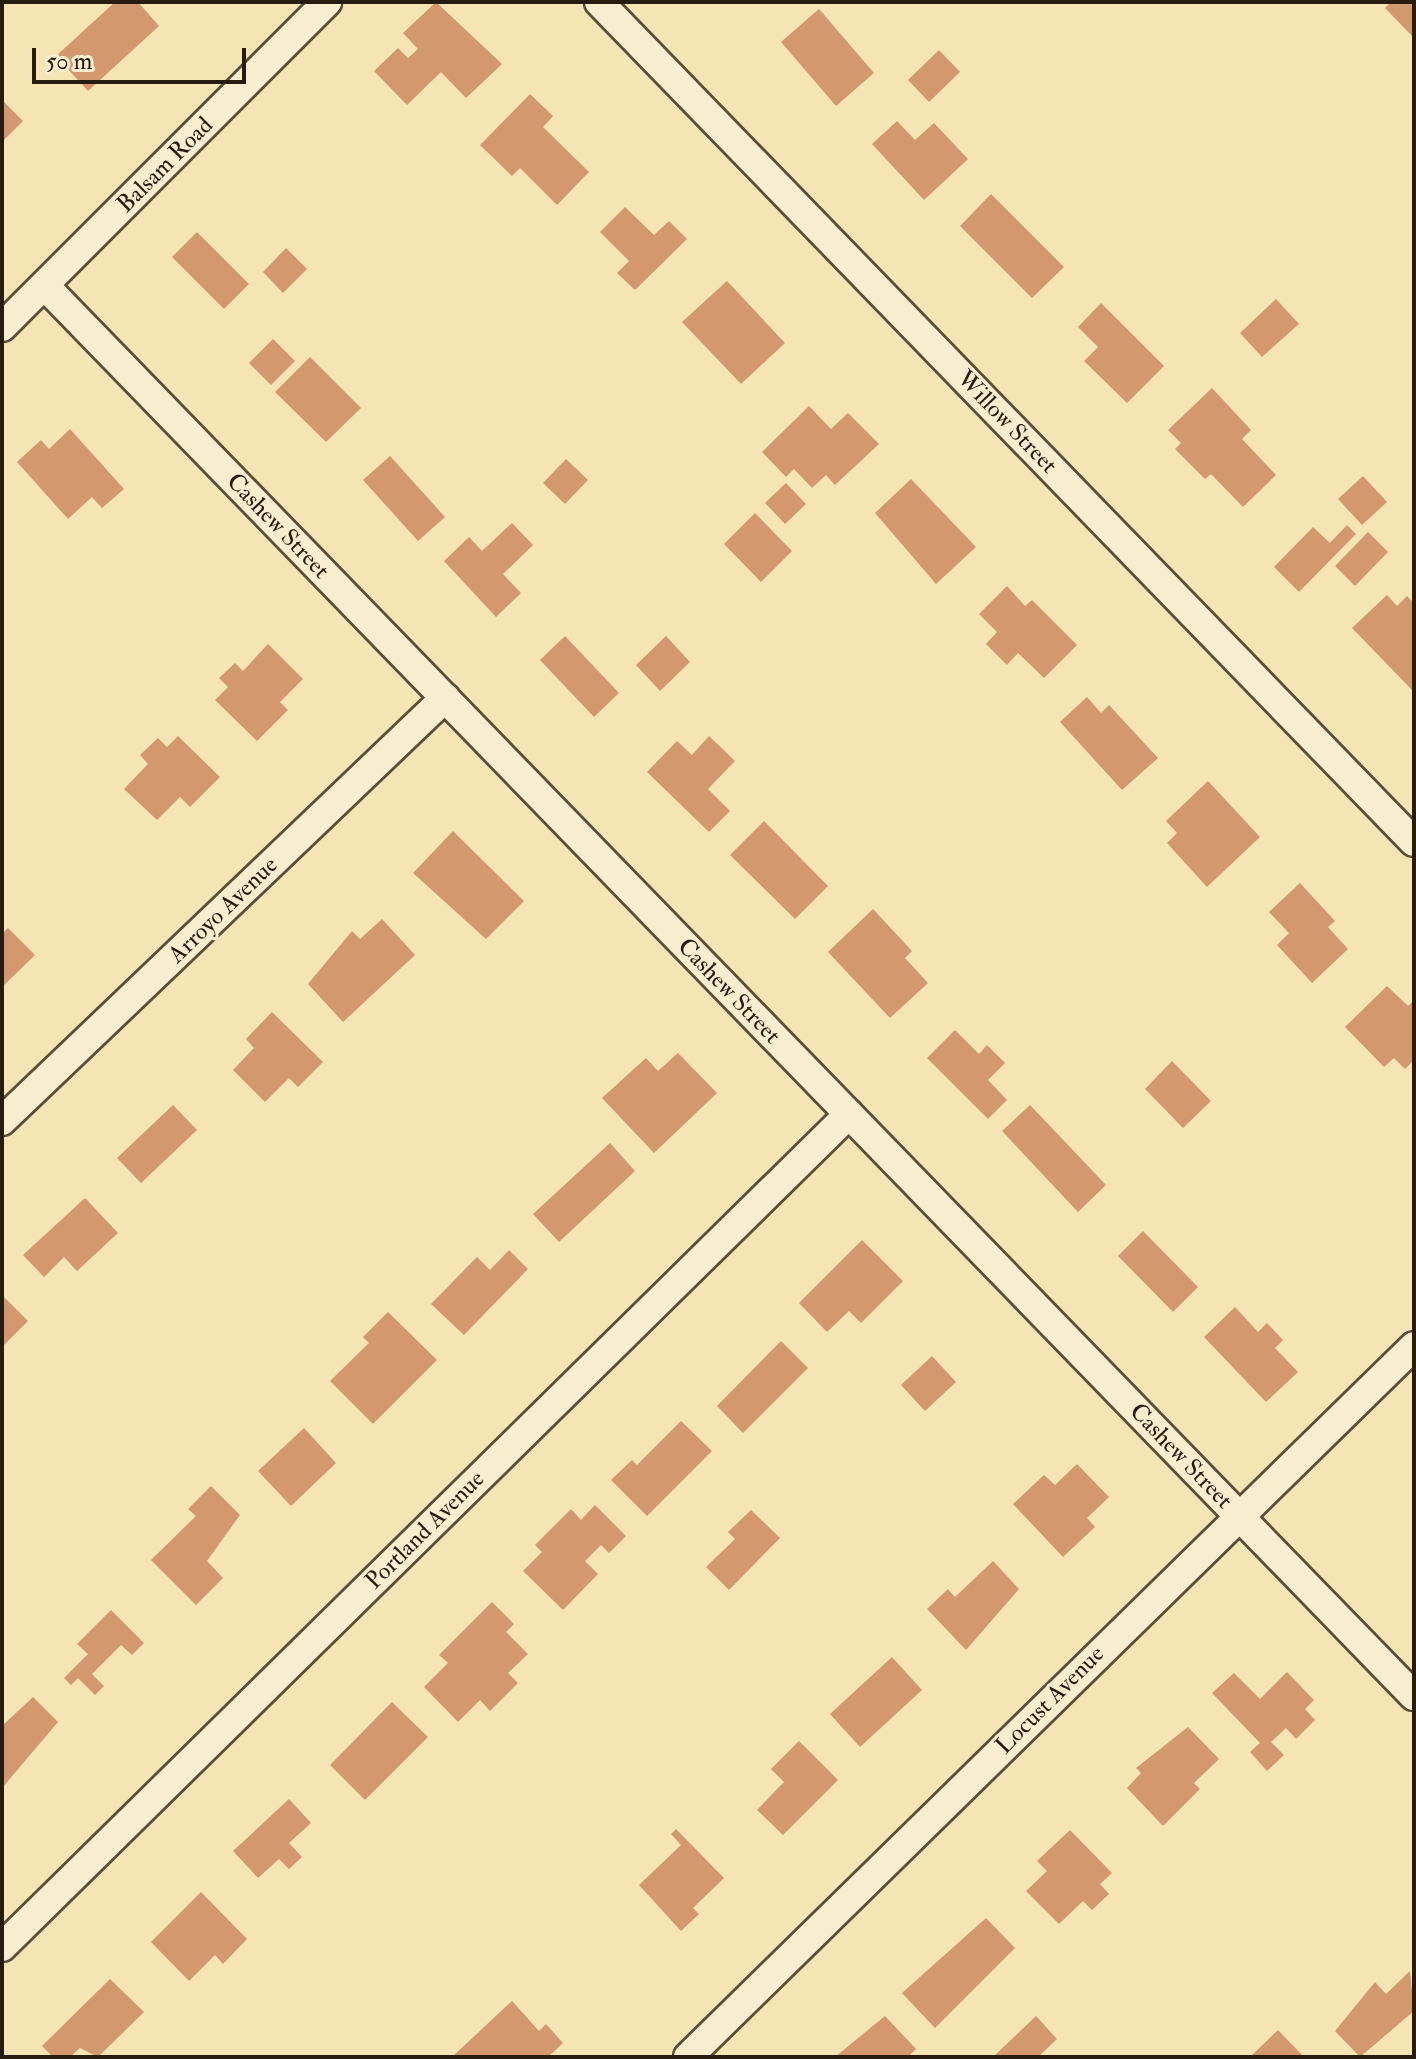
<!DOCTYPE html>
<html>
<head>
<meta charset="utf-8">
<style>
	body { margin:0 }
	#map { position:relative; width:1416px; height:2059px; overflow:hidden; background:#f5e4b4; font-family:"IM FELL Double Pica",serif }
	div>[style] { position:absolute }
	[style*='--x'] { left:calc(var(--x)*1px); top:calc(var(--y)*1px); width:calc(var(--w)*1px); rotate:calc(var(--a)*1deg) }
	.building>* { inset:0; background:#d3986e }
	.roads { filter:drop-shadow(2px 0 #5b4e3a) drop-shadow(-2px 0 #5b4e3a) drop-shadow(0 2px #5b4e3a) drop-shadow(0 -2px #5b4e3a) }
	.minor>* { height:28px; margin:-14px; padding:0 14px; transform-origin:14px; border-radius:14px; background:#f8edce }
	span { translate:-50% -50%; white-space:nowrap; text-align:center; line-height:1.15; -webkit-text-stroke:6px #f8edce; paint-order:stroke }
	.street-label { font-size:24px; color:#281c11 }
	.frame { position:absolute; inset:0; border:4px solid #281c11; pointer-events:none }
	.scale { position:absolute; left:32px; top:48px; width:214px; height:36px; box-sizing:border-box; border:4px solid #281c11; border-top:0; padding-left:10px; font-size:24px; line-height:28px; white-space:nowrap; color:#281c11; -webkit-text-stroke:6px #f8edce; paint-order:stroke }
</style>
</head>
<body>
<div id="map">
	<div class="building">
		<div style="clip-path:polygon(115px 2px,138px 2px,159px 26px,88px 91px,56px 56px)"></div>
		<div style="clip-path:polygon(436px 2px,502px 64px,466px 98px,441px 72px,407px 105px,374px 71px,398px 48px,408px 58px,418px 49px,403px 33px)"></div>
		<div style="clip-path:polygon(1391px 2px,1414px 2px,1414px 38px,1385px 8px)"></div>
		<div style="clip-path:polygon(819px 9px,874px 73px,836px 106px,781px 42px)"></div>
		<div style="clip-path:polygon(939px 50px,960px 72px,929px 102px,908px 80px)"></div>
		<div style="clip-path:polygon(530px 94px,553px 116px,543px 127px,589px 172px,557px 205px,520px 168px,512px 176px,480px 145px)"></div>
		<div style="clip-path:polygon(2px 100px,23px 121px,2px 142px)"></div>
		<div style="clip-path:polygon(897px 121px,915px 140px,934px 123px,968px 159px,924px 200px,872px 144px)"></div>
		<div style="clip-path:polygon(991px 194px,1064px 267px,1032px 298px,960px 226px)"></div>
		<div style="clip-path:polygon(625px 207px,654px 235px,669px 221px,687px 239px,635px 290px,617px 273px,629px 261px,600px 232px)"></div>
		<div style="clip-path:polygon(197px 232px,249px 284px,224px 309px,172px 257px)"></div>
		<div style="clip-path:polygon(286px 248px,307px 269px,283px 293px,263px 272px)"></div>
		<div style="clip-path:polygon(727px 281px,785px 343px,741px 384px,682px 322px)"></div>
		<div style="clip-path:polygon(1276px 299px,1299px 324px,1262px 357px,1240px 333px)"></div>
		<div style="clip-path:polygon(1101px 303px,1164px 366px,1127px 403px,1084px 361px,1098px 347px,1078px 327px)"></div>
		<div style="clip-path:polygon(273px 339px,295px 361px,271px 385px,249px 363px)"></div>
		<div style="clip-path:polygon(310px 357px,361px 408px,326px 442px,275px 392px)"></div>
		<div style="clip-path:polygon(1212px 388px,1251px 430px,1242px 439px,1276px 475px,1243px 507px,1211px 474px,1205px 479px,1175px 449px,1181px 443px,1168px 430px)"></div>
		<div style="clip-path:polygon(809px 406px,831px 429px,848px 413px,879px 444px,835px 485px,826px 475px,812px 488px,794px 469px,786px 477px,762px 452px)"></div>
		<div style="clip-path:polygon(70px 429px,124px 489px,102px 508px,92px 497px,68px 519px,17px 462px,41px 440px,49px 449px)"></div>
		<div style="clip-path:polygon(390px 456px,445px 517px,418px 541px,363px 480px)"></div>
		<div style="clip-path:polygon(566px 459px,588px 480px,565px 504px,543px 483px)"></div>
		<div style="clip-path:polygon(1363px 476px,1387px 502px,1362px 525px,1338px 499px)"></div>
		<div style="clip-path:polygon(911px 479px,976px 547px,936px 584px,875px 513px)"></div>
		<div style="clip-path:polygon(786px 483px,806px 504px,785px 524px,765px 503px)"></div>
		<div style="clip-path:polygon(755px 513px,792px 551px,761px 582px,724px 544px)"></div>
		<div style="clip-path:polygon(512px 523px,533px 545px,503px 574px,521px 593px,496px 617px,444px 561px,469px 537px,482px 551px)"></div>
		<div style="clip-path:polygon(1347px 525px,1356px 534px,1299px 592px,1274px 567px,1313px 527px,1330px 543px)"></div>
		<div style="clip-path:polygon(1368px 532px,1388px 552px,1355px 586px,1335px 566px)"></div>
		<div style="clip-path:polygon(1007px 586px,1025px 606px,1032px 600px,1077px 645px,1044px 678px,1018px 653px,1007px 665px,986px 644px,997px 632px,979px 614px)"></div>
		<div style="clip-path:polygon(1387px 595px,1397px 606px,1407px 596px,1414px 603px,1414px 692px,1352px 628px)"></div>
		<div style="clip-path:polygon(565px 636px,619px 693px,594px 717px,540px 660px)"></div>
		<div style="clip-path:polygon(666px 636px,690px 662px,660px 691px,636px 665px)"></div>
		<div style="clip-path:polygon(268px 644px,303px 679px,280px 702px,288px 710px,257px 741px,215px 700px,228px 687px,219px 678px,235px 663px,243px 671px)"></div>
		<div style="clip-path:polygon(1087px 697px,1101px 713px,1109px 705px,1158px 758px,1122px 790px,1060px 722px)"></div>
		<div style="clip-path:polygon(178px 736px,220px 777px,190px 807px,180px 797px,157px 820px,124px 789px,148px 764px,140px 755px,158px 738px,167px 747px)"></div>
		<div style="clip-path:polygon(709px 736px,735px 761px,708px 789px,730px 811px,709px 832px,647px 772px,677px 741px,692px 755px)"></div>
		<div style="clip-path:polygon(1208px 781px,1260px 837px,1207px 887px,1167px 843px,1177px 833px,1166px 821px)"></div>
		<div style="clip-path:polygon(764px 821px,828px 886px,795px 919px,730px 855px)"></div>
		<div style="clip-path:polygon(453px 831px,524px 901px,486px 939px,413px 873px)"></div>
		<div style="clip-path:polygon(1300px 883px,1335px 921px,1328px 927px,1348px 949px,1312px 983px,1277px 945px,1289px 933px,1269px 912px)"></div>
		<div style="clip-path:polygon(873px 909px,912px 951px,905px 958px,928px 983px,890px 1018px,828px 952px)"></div>
		<div style="clip-path:polygon(382px 919px,415px 955px,343px 1022px,308px 984px,352px 931px,360px 939px)"></div>
		<div style="clip-path:polygon(8px 928px,35px 955px,2px 987px,2px 934px)"></div>
		<div style="clip-path:polygon(1387px 986px,1408px 1006px,1414px 1000px,1414px 1060px,1405px 1069px,1394px 1058px,1384px 1067px,1345px 1027px)"></div>
		<div style="clip-path:polygon(272px 1012px,323px 1062px,298px 1087px,289px 1078px,265px 1102px,233px 1070px,254px 1048px,246px 1039px)"></div>
		<div style="clip-path:polygon(955px 1030px,979px 1054px,987px 1045px,1005px 1063px,988px 1080px,1007px 1100px,988px 1119px,927px 1058px)"></div>
		<div style="clip-path:polygon(678px 1053px,717px 1093px,654px 1153px,602px 1098px,646px 1058px,658px 1071px)"></div>
		<div style="clip-path:polygon(1172px 1061px,1211px 1101px,1183px 1128px,1145px 1089px)"></div>
		<div style="clip-path:polygon(173px 1105px,197px 1130px,141px 1183px,117px 1158px)"></div>
		<div style="clip-path:polygon(1030px 1105px,1106px 1185px,1078px 1212px,1002px 1131px)"></div>
		<div style="clip-path:polygon(610px 1143px,635px 1171px,559px 1242px,533px 1214px)"></div>
		<div style="clip-path:polygon(85px 1198px,118px 1233px,77px 1271px,64px 1257px,44px 1277px,23px 1255px)"></div>
		<div style="clip-path:polygon(1143px 1231px,1198px 1287px,1173px 1312px,1118px 1256px)"></div>
		<div style="clip-path:polygon(862px 1240px,903px 1281px,861px 1323px,849px 1311px,827px 1332px,799px 1303px)"></div>
		<div style="clip-path:polygon(509px 1250px,528px 1269px,464px 1335px,431px 1304px,477px 1257px,490px 1270px)"></div>
		<div style="clip-path:polygon(2px 1295px,28px 1321px,2px 1347px)"></div>
		<div style="clip-path:polygon(1235px 1307px,1258px 1332px,1267px 1323px,1283px 1340px,1275px 1348px,1298px 1372px,1266px 1402px,1204px 1337px)"></div>
		<div style="clip-path:polygon(388px 1312px,437px 1360px,373px 1424px,330px 1381px,369px 1343px,363px 1337px)"></div>
		<div style="clip-path:polygon(781px 1341px,808px 1368px,743px 1433px,717px 1406px)"></div>
		<div style="clip-path:polygon(932px 1356px,956px 1382px,925px 1411px,901px 1385px)"></div>
		<div style="clip-path:polygon(681px 1421px,712px 1451px,647px 1516px,611px 1480px,632px 1460px,637px 1465px)"></div>
		<div style="clip-path:polygon(304px 1428px,336px 1463px,291px 1506px,258px 1471px)"></div>
		<div style="clip-path:polygon(1077px 1464px,1109px 1497px,1087px 1518px,1095px 1527px,1063px 1557px,1013px 1504px,1044px 1475px,1055px 1485px)"></div>
		<div style="clip-path:polygon(211px 1486px,240px 1515px,207px 1561px,223px 1578px,196px 1605px,151px 1560px,196px 1516px,188px 1509px)"></div>
		<div style="clip-path:polygon(595px 1505px,626px 1536px,609px 1553px,601px 1545px,585px 1561px,598px 1574px,563px 1610px,523px 1571px,542px 1552px,535px 1545px,571px 1509px,581px 1520px)"></div>
		<div style="clip-path:polygon(751px 1510px,780px 1538px,729px 1590px,706px 1567px,735px 1539px,728px 1532px)"></div>
		<div style="clip-path:polygon(993px 1561px,1019px 1589px,966px 1650px,927px 1609px,948px 1589px,955px 1597px)"></div>
		<div style="clip-path:polygon(492px 1602px,514px 1624px,506px 1632px,528px 1654px,508px 1673px,518px 1683px,490px 1711px,480px 1700px,458px 1722px,424px 1687px,448px 1663px,439px 1655px)"></div>
		<div style="clip-path:polygon(111px 1610px,144px 1643px,132px 1655px,121px 1645px,92px 1674px,104px 1686px,95px 1695px,78px 1678px,71px 1685px,64px 1678px,88px 1654px,77px 1644px)"></div>
		<div style="clip-path:polygon(892px 1657px,922px 1690px,860px 1747px,830px 1714px)"></div>
		<div style="clip-path:polygon(1287px 1672px,1314px 1700px,1305px 1709px,1315px 1720px,1296px 1739px,1286px 1728px,1271px 1742px,1284px 1755px,1267px 1771px,1250px 1752px,1260px 1743px,1212px 1693px,1234px 1673px,1260px 1699px)"></div>
		<div style="clip-path:polygon(33px 1697px,58px 1722px,2px 1788px,2px 1726px)"></div>
		<div style="clip-path:polygon(392px 1702px,428px 1737px,365px 1800px,330px 1765px)"></div>
		<div style="clip-path:polygon(1188px 1727px,1219px 1759px,1194px 1783px,1200px 1789px,1163px 1826px,1127px 1788px,1141px 1773px,1136px 1768px)"></div>
		<div style="clip-path:polygon(799px 1741px,838px 1780px,783px 1835px,757px 1810px,784px 1782px,771px 1769px)"></div>
		<div style="clip-path:polygon(289px 1799px,311px 1823px,289px 1843px,302px 1857px,289px 1869px,279px 1859px,258px 1878px,233px 1851px)"></div>
		<div style="clip-path:polygon(676px 1829px,724px 1878px,693px 1908px,699px 1914px,681px 1931px,639px 1885px,681px 1845px,671px 1834px)"></div>
		<div style="clip-path:polygon(1070px 1830px,1112px 1873px,1100px 1884px,1109px 1894px,1092px 1910px,1083px 1901px,1059px 1924px,1026px 1891px,1047px 1871px,1037px 1861px)"></div>
		<div style="clip-path:polygon(201px 1892px,247px 1939px,223px 1964px,215px 1955px,189px 1981px,151px 1942px)"></div>
		<div style="clip-path:polygon(986px 1918px,1015px 1948px,935px 2028px,902px 1993px)"></div>
		<div style="clip-path:polygon(1410px 1971px,1414px 2011px,1360px 2057px,1335px 2031px,1375px 1982px,1386px 1994px)"></div>
		<div style="clip-path:polygon(110px 1979px,144px 2012px,98px 2057px,80px 2048px,70px 2057px,53px 2057px,42px 2046px)"></div>
		<div style="clip-path:polygon(512px 2001px,539px 2031px,546px 2024px,563px 2043px,548px 2057px,452px 2057px)"></div>
		<div style="clip-path:polygon(885px 2016px,916px 2049px,908px 2057px,835px 2057px)"></div>
		<div style="clip-path:polygon(1036px 2016px,1057px 2039px,1038px 2057px,993px 2057px)"></div>
		<div style="clip-path:polygon(1278px 2030px,1304px 2057px,1250px 2057px)"></div>
	</div>
	<div class="roads">
		<div class="minor">
			<div style="--x:599;--y:2;--w:1170;--a:45.87"></div>
			<div style="--x:45;--y:286;--w:1965;--a:45.85"></div>
			<div style="--x:2;--y:327;--w:460;--a:-45"></div>
			<div style="--x:2;--y:1121;--w:613;--a:-43.68"></div>
			<div style="--x:2;--y:1947;--w:1188;--a:-44.52"></div>
			<div style="--x:688;--y:2057;--w:1016;--a:-44.4"></div>
		</div>
	</div>
	<div class="street-label">
		<span style="left:165px;top:165px;rotate:-45deg">Balsam Road</span>
		<span style="left:1007px;top:422px;rotate:46deg">Willow Street</span>
		<span style="left:278px;top:526px;rotate:46deg">Cashew Street</span>
		<span style="left:223px;top:910px;rotate:-44deg">Arroyo Avenue</span>
		<span style="left:729px;top:991px;rotate:46deg">Cashew Street</span>
		<span style="left:1181px;top:1456px;rotate:46deg">Cashew Street</span>
		<span style="left:425px;top:1530px;rotate:-45deg">Portland Avenue</span>
		<span style="left:1050px;top:1700px;rotate:-45deg">Locust Avenue</span>
	</div>
	<div class="frame"></div>
	<div class="scale">50 m</div>
</div>
</body>
</html>
